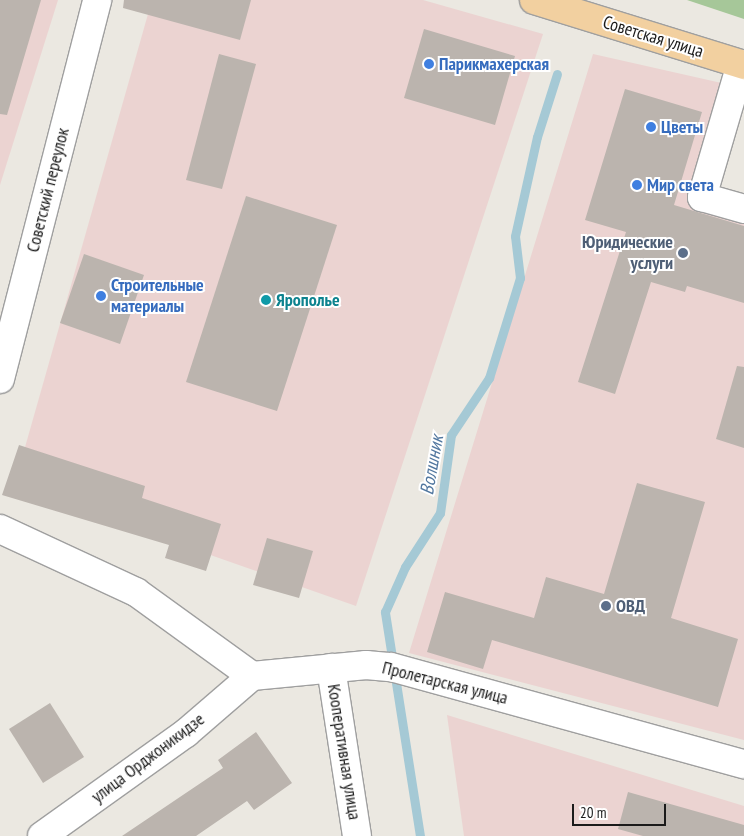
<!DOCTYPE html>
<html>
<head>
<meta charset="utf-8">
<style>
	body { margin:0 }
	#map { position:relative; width:744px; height:836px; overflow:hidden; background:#ebe8e1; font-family:"PT Sans Narrow",sans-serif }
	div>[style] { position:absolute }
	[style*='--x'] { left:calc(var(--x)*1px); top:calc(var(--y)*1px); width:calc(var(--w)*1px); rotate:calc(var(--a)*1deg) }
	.commercial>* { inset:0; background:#ebd3d1 }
	.forest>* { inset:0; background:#a6c799 }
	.stream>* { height:9px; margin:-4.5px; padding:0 4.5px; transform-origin:4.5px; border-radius:4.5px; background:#a5c9d5 }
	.building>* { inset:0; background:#bbb4ae }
	.roads { filter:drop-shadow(1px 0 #9f9f9f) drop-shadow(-1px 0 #9f9f9f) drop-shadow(0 1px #9f9f9f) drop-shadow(0 -1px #9f9f9f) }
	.minor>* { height:28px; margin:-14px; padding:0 14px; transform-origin:14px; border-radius:14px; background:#fff }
	.major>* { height:28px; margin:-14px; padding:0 14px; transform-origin:14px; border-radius:14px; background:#f2d0a0 }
	.dots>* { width:14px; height:14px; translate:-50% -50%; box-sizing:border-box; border:2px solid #fff; border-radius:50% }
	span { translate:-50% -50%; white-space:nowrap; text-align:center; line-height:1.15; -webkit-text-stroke:4px #fff; paint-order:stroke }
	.street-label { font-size:18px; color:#1b1b1b }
	.shop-label { font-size:18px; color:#366cbe; font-weight:700 }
	.left { translate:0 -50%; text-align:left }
	.service-label { font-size:18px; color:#4e5e75; font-weight:700 }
	.right { translate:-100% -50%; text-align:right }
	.culture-label { font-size:18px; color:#0d838f; font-weight:700 }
	.water-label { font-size:19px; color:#52779f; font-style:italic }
	.scale { position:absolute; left:572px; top:804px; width:94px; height:22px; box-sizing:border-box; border:2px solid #1b1b1b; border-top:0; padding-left:6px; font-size:15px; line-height:18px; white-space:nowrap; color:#1b1b1b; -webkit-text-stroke:4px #fff; paint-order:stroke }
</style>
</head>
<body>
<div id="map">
	<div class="commercial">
		<div style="clip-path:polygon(0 0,58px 0,0 185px)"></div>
		<div style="clip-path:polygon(152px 0,423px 0,543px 34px,356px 606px,14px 486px)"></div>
		<div style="clip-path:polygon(593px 54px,726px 84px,691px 196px,744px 213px,744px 740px,409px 653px)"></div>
		<div style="clip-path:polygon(447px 715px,744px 806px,744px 836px,464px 836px)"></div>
	</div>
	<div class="forest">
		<div style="clip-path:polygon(687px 0,744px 0,744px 19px)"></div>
	</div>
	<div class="stream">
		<div style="--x:420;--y:836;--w:227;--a:-98.9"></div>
		<div style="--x:385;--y:612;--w:49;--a:-66"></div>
		<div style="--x:405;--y:567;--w:64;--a:-57.1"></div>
		<div style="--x:440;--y:513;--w:79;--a:-82"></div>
		<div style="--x:451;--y:435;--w:69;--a:-56.3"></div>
		<div style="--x:489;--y:378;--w:105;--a:-72.8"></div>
		<div style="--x:520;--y:278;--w:42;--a:-96.8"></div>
		<div style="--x:515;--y:236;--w:101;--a:-77.5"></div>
		<div style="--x:537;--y:137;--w:66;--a:-72.4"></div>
	</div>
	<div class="building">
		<div style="clip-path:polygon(0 0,41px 0,7px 115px,0 114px)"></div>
		<div style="clip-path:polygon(124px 0,251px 0,240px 40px,123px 8px)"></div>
		<div style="clip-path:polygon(424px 29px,515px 56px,495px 125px,404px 98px)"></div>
		<div style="clip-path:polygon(219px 54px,256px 64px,222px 189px,186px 180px)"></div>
		<div style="clip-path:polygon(625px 89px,702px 112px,674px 205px,744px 226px,744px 303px,687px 286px,685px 292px,651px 282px,615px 394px,578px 382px,626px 232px,585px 220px)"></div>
		<div style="clip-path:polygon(246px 196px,337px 225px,277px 411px,186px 382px)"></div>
		<div style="clip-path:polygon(84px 254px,144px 275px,120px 344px,60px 323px)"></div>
		<div style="clip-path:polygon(737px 366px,744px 367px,744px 448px,716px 439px)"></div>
		<div style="clip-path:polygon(19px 445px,145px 486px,142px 498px,221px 524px,206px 571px,165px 558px,169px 545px,2px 495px)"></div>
		<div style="clip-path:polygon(637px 483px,705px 502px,671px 618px,738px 639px,718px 707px,492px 640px,483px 669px,427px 652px,445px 592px,534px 618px,546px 577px,604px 594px)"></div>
		<div style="clip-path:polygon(267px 538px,313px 551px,299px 598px,253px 585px)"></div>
		<div style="clip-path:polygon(50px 703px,84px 757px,43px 783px,9px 729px)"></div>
		<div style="clip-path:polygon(256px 732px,292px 783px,254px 810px,247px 801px,196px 836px,122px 836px,223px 768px,218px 760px)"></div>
		<div style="clip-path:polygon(628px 792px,744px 825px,744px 836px,643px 836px,618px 829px)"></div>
	</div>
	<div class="roads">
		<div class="minor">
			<div style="--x:741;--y:64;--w:139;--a:106.3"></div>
			<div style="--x:702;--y:197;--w:44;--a:15.9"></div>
			<div style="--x:0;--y:379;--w:391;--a:-75.6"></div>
			<div style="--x:0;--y:529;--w:150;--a:24.9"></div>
			<div style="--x:136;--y:592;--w:143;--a:35.9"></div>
			<div style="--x:252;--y:676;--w:115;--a:-5.5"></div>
			<div style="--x:366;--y:665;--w:25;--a:5"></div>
			<div style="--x:391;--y:667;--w:366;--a:15.4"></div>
			<div style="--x:331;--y:668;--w:170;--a:81.2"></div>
			<div style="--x:42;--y:836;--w:177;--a:-35.6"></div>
			<div style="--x:186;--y:733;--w:87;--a:-40.8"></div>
		</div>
		<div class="major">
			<div style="--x:534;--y:0;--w:220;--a:17.2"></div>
		</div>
	</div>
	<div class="dots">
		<div style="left:429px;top:64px;background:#3f7fe0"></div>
		<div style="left:651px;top:127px;background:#3f7fe0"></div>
		<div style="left:637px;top:185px;background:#3f7fe0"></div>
		<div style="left:683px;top:253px;background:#5c6f8a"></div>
		<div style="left:101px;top:296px;background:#3f7fe0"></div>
		<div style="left:266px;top:300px;background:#0f9aa8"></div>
		<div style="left:606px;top:606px;background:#5c6f8a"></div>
	</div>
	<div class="street-label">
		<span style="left:653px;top:37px;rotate:17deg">Советская улица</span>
		<span style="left:48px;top:190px;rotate:-76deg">Советский переулок</span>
		<span style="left:445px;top:683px;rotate:14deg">Пролетарская улица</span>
		<span style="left:344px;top:752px;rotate:81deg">Кооперативная улица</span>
		<span style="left:148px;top:758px;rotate:-37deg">улица Орджоникидзе</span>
	</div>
	<div class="shop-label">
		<span class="left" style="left:439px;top:64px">Парикмахерская</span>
		<span class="left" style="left:661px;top:127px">Цветы</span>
		<span class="left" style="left:647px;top:185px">Мир света</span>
		<span class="left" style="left:111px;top:296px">Строительные<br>материалы</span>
	</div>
	<div class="service-label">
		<span class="right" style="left:673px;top:253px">Юридические<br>услуги</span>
		<span class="left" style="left:616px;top:606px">ОВД</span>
	</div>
	<div class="culture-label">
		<span class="left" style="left:276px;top:300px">Ярополье</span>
	</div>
	<div class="water-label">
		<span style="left:432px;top:465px;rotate:-80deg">Волшник</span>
	</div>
	<div class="scale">20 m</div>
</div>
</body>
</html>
